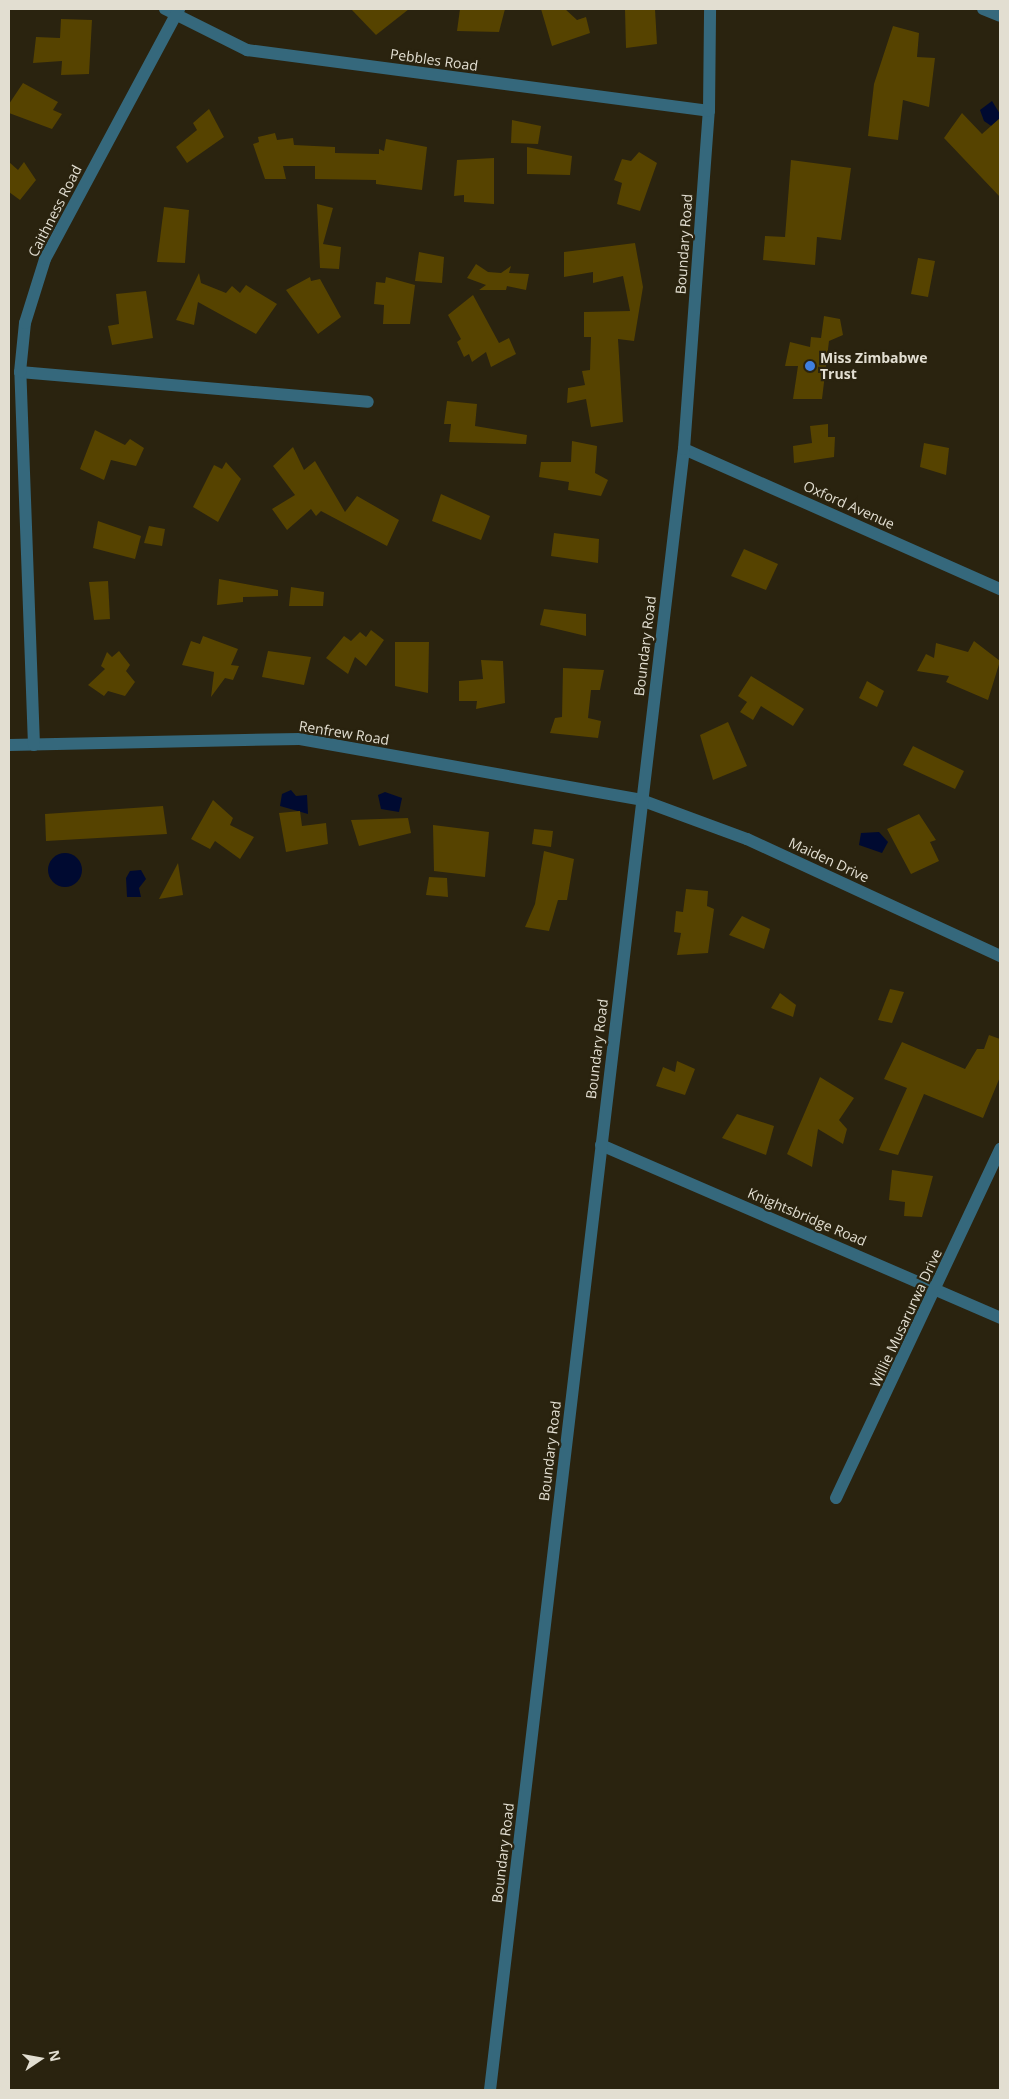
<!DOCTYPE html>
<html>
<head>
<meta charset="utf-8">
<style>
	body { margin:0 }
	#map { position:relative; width:1009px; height:2099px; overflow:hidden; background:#2a230f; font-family:"Open Sans",sans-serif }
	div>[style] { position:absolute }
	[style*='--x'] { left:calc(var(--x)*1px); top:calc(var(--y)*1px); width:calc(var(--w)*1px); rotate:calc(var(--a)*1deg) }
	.water>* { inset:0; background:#000a31 }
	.round { border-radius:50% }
	.building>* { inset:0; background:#564300 }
	.minor>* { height:12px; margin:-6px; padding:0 6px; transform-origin:6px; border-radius:6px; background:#35687c }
	.dots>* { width:14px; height:14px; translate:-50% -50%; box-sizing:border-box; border:2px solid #2a230f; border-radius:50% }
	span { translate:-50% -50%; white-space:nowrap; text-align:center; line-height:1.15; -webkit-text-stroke:4.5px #2a230f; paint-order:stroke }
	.street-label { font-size:14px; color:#e2ded1 }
	.poi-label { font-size:14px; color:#e2ded1; font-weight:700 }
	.left { translate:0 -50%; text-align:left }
	.frame { position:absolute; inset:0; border:10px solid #e2ded1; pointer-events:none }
	.north { position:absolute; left:15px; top:2034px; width:50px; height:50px; -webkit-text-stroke:4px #2a230f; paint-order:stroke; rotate:78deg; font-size:14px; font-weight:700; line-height:20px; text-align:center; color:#e2ded1 }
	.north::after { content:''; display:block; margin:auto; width:18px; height:22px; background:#e2ded1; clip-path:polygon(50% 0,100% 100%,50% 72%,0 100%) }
</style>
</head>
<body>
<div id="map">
	<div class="water">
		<div style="clip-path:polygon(992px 101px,1000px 114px,1000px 132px,984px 121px,980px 110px)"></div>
		<div style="clip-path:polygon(291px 790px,296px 796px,307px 795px,308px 814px,280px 806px,282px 794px)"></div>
		<div style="clip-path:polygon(385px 792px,402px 798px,399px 812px,381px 809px,378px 795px)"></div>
		<div style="clip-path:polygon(879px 832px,888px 842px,882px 853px,859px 845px,861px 833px)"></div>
		<div class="round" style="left:48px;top:853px;width:34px;height:34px"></div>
		<div style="clip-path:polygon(141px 870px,146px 879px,139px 888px,141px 897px,127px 897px,126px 878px,130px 871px)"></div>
	</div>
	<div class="building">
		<div style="clip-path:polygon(351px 9px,409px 9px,376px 35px)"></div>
		<div style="clip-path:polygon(460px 9px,505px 9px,499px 32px,457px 31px)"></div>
		<div style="clip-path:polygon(541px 9px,565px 9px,577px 20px,586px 17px,590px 33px,552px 46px)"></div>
		<div style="clip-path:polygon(625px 9px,655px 9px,657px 44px,626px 48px)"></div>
		<div style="clip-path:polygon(61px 19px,92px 20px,89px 74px,61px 75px,62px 61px,33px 63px,36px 37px,60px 38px)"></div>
		<div style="clip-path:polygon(893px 26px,919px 33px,917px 57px,935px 58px,929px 107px,903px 100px,898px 140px,868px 136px,874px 84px)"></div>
		<div style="clip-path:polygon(23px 83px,58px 102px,53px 110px,62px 114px,52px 129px,9px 113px,9px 104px)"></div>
		<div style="clip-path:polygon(209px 109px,224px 137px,187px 163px,176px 147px,197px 130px,193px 123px)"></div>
		<div style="clip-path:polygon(962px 113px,982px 134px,1000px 118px,1000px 197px,944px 138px)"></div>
		<div style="clip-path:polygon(512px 120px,541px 126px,538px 144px,511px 143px)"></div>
		<div style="clip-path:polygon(275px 133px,277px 140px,293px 138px,294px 145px,335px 147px,335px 153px,379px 154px,379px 149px,384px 151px,386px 139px,427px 147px,422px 190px,376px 184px,376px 180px,315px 179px,315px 166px,283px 166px,286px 179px,265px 179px,253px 144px,259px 142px,258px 137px)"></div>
		<div style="clip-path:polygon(527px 147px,572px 156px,570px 175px,527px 174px)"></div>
		<div style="clip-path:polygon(639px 152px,657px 163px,640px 211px,617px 204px,622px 183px,614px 180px,622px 159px,631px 161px)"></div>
		<div style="clip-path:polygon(494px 158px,494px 204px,464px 202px,464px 195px,454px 196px,457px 160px)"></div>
		<div style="clip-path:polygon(791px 160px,851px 168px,841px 240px,817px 237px,815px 265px,763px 260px,765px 236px,785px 237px)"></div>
		<div style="clip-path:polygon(9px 162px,18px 170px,24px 162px,36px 180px,20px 200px,9px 192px)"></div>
		<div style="clip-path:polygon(317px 204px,333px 208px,323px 244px,341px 247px,339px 269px,320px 268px)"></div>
		<div style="clip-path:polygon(164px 207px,189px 210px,185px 263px,157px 262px)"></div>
		<div style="clip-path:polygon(635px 243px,643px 287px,634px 341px,618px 339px,623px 422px,591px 427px,586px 399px,567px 403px,568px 388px,585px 385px,582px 371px,590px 370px,591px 337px,584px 337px,584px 312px,630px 311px,623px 276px,593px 283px,593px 272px,564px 277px,564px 252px)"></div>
		<div style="clip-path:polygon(419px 252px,444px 257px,442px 283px,415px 281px)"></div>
		<div style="clip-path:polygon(918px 258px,935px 261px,928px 297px,911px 294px)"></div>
		<div style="clip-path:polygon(476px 264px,488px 272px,501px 273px,511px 266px,509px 273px,529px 274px,526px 290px,507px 286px,506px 290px,479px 290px,486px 285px,467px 278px)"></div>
		<div style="clip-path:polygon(199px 273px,201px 283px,226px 293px,232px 286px,240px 293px,246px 285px,277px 304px,256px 334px,198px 302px,194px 325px,176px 320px)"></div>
		<div style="clip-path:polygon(310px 277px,311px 281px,320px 279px,341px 317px,318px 334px,286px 290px)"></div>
		<div style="clip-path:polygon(386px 277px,415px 285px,410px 324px,383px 324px,384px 305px,374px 304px,376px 282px,385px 283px)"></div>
		<div style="clip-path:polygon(146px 291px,153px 338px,112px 345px,108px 326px,119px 324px,116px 294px)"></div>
		<div style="clip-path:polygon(473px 295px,499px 343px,509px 338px,516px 354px,491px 367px,486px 352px,472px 362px,469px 354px,464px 357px,457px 342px,461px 339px,448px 315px)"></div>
		<div style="clip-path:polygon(824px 316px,840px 319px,843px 335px,829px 341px,822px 399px,793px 399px,798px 366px,785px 366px,790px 342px,810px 347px,811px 337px,821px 338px)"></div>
		<div style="clip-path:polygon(447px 401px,477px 404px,475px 426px,527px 435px,526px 444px,449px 442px,451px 424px,444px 424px)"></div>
		<div style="clip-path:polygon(828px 424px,828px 437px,835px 437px,834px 457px,794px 463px,793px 446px,812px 443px,810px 426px)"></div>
		<div style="clip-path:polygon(95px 430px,125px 445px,130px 439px,144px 448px,136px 466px,111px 460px,104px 480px,80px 469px)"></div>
		<div style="clip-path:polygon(572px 441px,597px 446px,595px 473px,608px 480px,601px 496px,568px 490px,569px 482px,539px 477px,541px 462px,571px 462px)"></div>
		<div style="clip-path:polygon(924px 443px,949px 448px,946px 475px,920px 467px)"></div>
		<div style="clip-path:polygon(293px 447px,304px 470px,315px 461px,345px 512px,357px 496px,399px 520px,387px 546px,321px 511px,316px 516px,311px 509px,287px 530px,272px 509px,295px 495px,273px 466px)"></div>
		<div style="clip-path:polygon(226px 462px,241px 479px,218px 522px,193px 507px,214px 465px,222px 469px)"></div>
		<div style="clip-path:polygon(441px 494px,490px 516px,481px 540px,432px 521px)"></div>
		<div style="clip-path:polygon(98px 521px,141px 536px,135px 559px,93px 548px)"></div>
		<div style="clip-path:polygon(149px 526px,165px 529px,162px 546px,144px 543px)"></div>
		<div style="clip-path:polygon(554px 533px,599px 539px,598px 563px,551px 556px)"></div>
		<div style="clip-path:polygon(744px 549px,778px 564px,766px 590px,731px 576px)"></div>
		<div style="clip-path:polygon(219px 579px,278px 590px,278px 596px,243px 597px,243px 602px,217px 605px)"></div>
		<div style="clip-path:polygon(108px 581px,110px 619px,94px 620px,89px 582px)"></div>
		<div style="clip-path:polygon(291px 587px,324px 592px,323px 606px,289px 606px)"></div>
		<div style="clip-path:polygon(544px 609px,586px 614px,586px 636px,540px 625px)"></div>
		<div style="clip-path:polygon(371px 630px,384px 640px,366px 666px,355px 657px,348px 674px,326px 658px,344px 636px,351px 641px,360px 632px,366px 637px)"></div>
		<div style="clip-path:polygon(203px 636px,238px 649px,231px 665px,239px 666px,233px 680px,225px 678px,211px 697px,214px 672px,182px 665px,191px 641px,200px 644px)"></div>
		<div style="clip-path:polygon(974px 641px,1000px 661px,988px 700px,946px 682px,949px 676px,917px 671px,926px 654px,934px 658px,936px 643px,968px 652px)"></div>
		<div style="clip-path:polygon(395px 642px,429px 642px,428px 693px,395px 686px)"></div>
		<div style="clip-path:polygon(119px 651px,130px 665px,126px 671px,135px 682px,125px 696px,108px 691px,104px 696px,88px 685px,105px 669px,101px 666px,107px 652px,112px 657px)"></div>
		<div style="clip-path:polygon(268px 651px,311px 657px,304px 685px,262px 677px)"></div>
		<div style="clip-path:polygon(481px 660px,503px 661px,505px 703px,476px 709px,477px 701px,459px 701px,459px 681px,483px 679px)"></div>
		<div style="clip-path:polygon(563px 668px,604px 670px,600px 690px,591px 690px,588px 718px,601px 721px,598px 738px,550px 733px,555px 718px,562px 717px)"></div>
		<div style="clip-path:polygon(751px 676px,804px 709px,793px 726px,761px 706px,753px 720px,740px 712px,747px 702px,738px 696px)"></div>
		<div style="clip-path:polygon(867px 681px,884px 691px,877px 707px,859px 698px)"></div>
		<div style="clip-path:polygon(728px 722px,747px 766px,713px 780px,700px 735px)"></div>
		<div style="clip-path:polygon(913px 746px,964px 771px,955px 789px,903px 765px)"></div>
		<div style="clip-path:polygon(213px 800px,233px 818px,230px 825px,254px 837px,240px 859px,215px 841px,210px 849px,191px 839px)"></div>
		<div style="clip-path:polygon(163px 806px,167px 834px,46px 841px,45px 814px)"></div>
		<div style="clip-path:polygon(300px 811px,302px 826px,326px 823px,328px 844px,286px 852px,279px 813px)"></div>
		<div style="clip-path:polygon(919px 814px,936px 840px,930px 842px,939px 861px,911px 874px,887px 829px)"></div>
		<div style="clip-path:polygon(408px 818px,411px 833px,359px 846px,351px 820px)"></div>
		<div style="clip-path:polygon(433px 825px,489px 832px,485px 877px,434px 871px)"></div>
		<div style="clip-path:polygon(534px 829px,553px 831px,551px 847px,532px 844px)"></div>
		<div style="clip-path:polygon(544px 851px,574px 859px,567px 900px,558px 900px,549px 931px,525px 927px,535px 904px)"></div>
		<div style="clip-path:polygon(178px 863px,183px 895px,159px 899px)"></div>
		<div style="clip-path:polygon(429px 877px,447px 878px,448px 897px,426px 895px)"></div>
		<div style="clip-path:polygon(686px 889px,708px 891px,707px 906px,714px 909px,708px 953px,677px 955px,681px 933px,674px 932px,676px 911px,683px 912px)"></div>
		<div style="clip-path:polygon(742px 916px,770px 929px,764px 949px,729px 935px)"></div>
		<div style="clip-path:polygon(890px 989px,904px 992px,892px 1023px,878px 1020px)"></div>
		<div style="clip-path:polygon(780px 993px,796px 1005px,793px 1017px,771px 1008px)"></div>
		<div style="clip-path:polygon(989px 1035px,1000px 1039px,1000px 1077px,983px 1118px,924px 1094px,898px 1155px,879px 1150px,907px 1088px,884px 1079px,902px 1042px,965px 1069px,977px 1049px,984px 1049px)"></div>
		<div style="clip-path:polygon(677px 1061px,695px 1069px,685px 1095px,656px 1086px,663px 1067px,675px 1072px)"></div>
		<div style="clip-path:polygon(820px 1077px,854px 1098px,839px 1120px,847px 1129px,843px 1144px,818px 1129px,812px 1167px,787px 1154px)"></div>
		<div style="clip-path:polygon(737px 1114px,774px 1126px,766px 1155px,722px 1138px)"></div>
		<div style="clip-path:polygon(892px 1170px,933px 1176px,922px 1217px,904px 1216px,905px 1202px,889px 1200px)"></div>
	</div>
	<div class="minor">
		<div style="--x:165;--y:9;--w:92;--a:26.6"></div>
		<div style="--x:247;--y:50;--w:466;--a:7.5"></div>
		<div style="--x:983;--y:9;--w:18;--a:22"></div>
		<div style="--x:20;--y:372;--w:349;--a:4.9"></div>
		<div style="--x:684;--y:449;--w:346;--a:23.9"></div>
		<div style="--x:9;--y:745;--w:291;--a:-1.2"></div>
		<div style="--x:300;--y:739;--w:346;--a:10.1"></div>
		<div style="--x:641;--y:800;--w:113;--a:20.2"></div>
		<div style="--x:747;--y:839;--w:279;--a:24.8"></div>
		<div style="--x:34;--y:745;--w:373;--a:-92.1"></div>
		<div style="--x:20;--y:372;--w:49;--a:-84.2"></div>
		<div style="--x:25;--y:323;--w:67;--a:-72.6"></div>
		<div style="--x:45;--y:259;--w:284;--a:-61.8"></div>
		<div style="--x:601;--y:1145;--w:435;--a:23.4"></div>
		<div style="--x:836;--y:1498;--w:386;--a:-64.8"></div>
		<div style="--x:490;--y:2090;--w:1652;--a:-83.26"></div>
		<div style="--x:684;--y:449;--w:339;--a:-85.8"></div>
		<div style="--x:709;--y:111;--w:102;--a:-89.4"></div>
	</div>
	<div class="dots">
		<div style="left:810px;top:366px;background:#3f7fe0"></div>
	</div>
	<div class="street-label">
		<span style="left:434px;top:60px;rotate:8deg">Pebbles Road</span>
		<span style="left:55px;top:211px;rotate:-63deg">Caithness Road</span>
		<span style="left:684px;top:244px;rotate:-86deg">Boundary Road</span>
		<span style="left:849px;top:505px;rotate:24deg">Oxford Avenue</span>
		<span style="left:645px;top:646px;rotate:-83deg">Boundary Road</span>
		<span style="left:344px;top:733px;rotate:9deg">Renfrew Road</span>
		<span style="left:829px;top:860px;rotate:25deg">Maiden Drive</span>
		<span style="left:597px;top:1049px;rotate:-83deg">Boundary Road</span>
		<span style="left:807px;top:1217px;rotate:23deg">Knightsbridge Road</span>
		<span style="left:906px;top:1318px;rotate:-65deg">Willie Musarurwa Drive</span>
		<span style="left:550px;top:1451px;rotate:-83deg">Boundary Road</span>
		<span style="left:503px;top:1853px;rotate:-83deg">Boundary Road</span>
	</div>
	<div class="poi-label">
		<span class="left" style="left:820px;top:366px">Miss Zimbabwe<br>Trust</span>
	</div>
	<div class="frame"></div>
	<div class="north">N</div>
</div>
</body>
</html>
